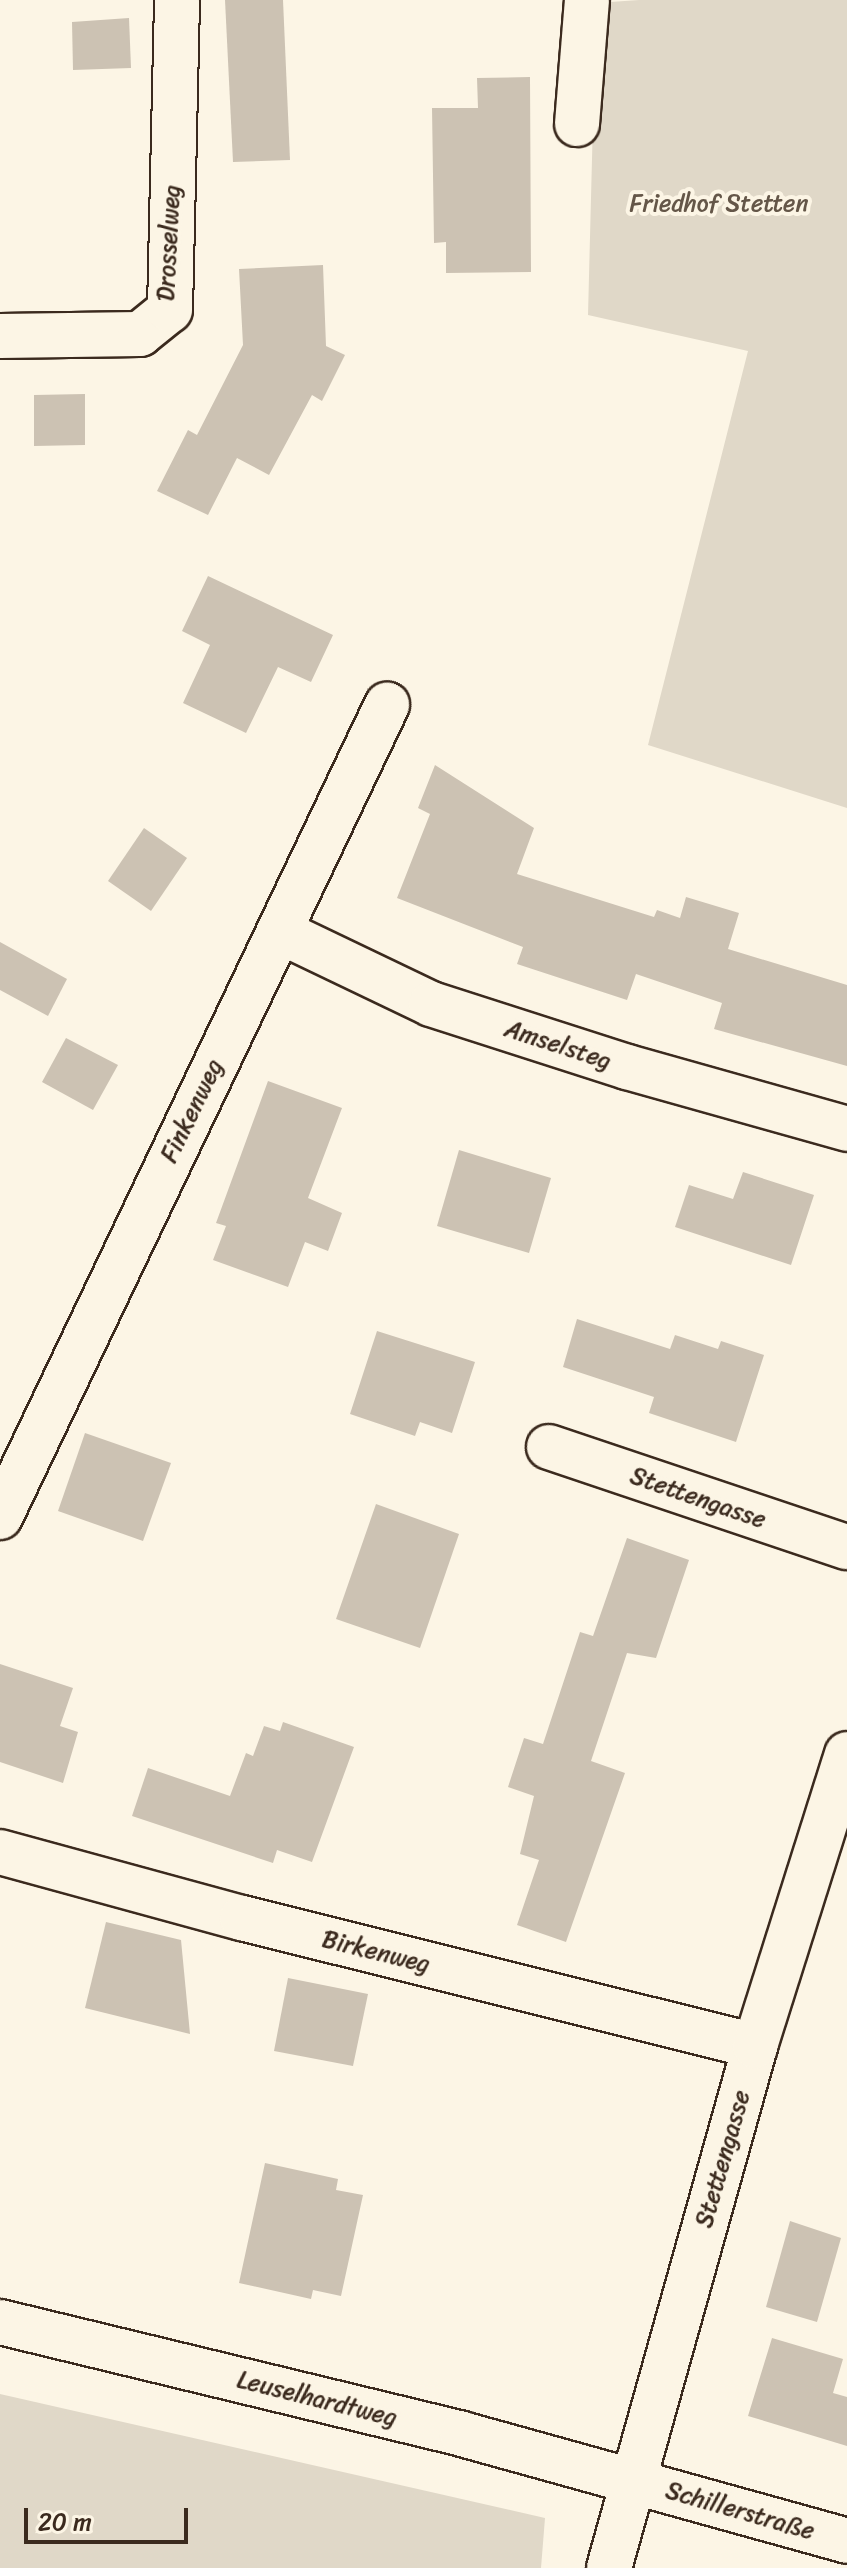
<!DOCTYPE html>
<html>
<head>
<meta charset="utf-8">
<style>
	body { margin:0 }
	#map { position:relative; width:847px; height:2568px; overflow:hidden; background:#fcf5e5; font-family:Sriracha,sans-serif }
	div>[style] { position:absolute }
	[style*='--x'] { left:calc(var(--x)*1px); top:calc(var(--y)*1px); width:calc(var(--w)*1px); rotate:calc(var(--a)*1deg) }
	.green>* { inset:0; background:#e0d8c8 }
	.building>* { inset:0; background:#ccc2b3 }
	.roads { filter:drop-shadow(2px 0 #3b2a1e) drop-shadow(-2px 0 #3b2a1e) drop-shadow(0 2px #3b2a1e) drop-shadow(0 -2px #3b2a1e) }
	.minor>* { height:44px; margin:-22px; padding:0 22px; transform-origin:22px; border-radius:22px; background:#fcf5e5 }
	span { translate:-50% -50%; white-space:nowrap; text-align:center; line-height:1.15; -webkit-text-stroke:8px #fcf5e5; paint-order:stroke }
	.park-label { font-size:24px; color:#645648 }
	.street-label { font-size:24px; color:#3b2a1e }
	.scale { position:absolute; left:24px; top:2508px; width:164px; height:36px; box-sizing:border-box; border:4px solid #3b2a1e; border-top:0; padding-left:10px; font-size:24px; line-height:28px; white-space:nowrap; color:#3b2a1e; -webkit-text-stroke:6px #fcf5e5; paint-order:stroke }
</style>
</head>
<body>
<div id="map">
	<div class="green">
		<div style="clip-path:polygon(639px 0,847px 0,847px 808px,648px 745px,748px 351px,588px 315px,596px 3px)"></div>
		<div style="clip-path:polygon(0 2394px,545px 2518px,541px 2568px,0 2568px)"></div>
	</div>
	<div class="building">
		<div style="clip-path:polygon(225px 0,283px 0,290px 160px,233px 162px)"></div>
		<div style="clip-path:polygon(129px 18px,131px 68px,73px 70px,72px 22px)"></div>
		<div style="clip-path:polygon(530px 77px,531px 272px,446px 273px,446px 242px,434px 243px,432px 108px,478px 108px,477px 78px)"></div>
		<div style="clip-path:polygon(323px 265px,326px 346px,345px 355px,322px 401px,312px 395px,269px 475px,237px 458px,208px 515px,157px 491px,188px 430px,197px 435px,243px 345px,239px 269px)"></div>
		<div style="clip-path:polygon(85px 394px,85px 445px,34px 446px,34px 395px)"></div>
		<div style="clip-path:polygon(208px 576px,333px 635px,311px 682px,278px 667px,246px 733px,183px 703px,210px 645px,182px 631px)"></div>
		<div style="clip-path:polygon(435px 765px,534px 828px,517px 874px,654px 917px,657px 910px,680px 918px,686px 897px,739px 913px,728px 949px,847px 985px,847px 1066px,714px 1029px,722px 1003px,636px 974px,627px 1000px,517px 964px,523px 947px,397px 898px,430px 814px,418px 808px)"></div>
		<div style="clip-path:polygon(144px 828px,187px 858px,151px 911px,108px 881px)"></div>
		<div style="clip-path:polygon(0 942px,67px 979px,48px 1016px,0 990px)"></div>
		<div style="clip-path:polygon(66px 1038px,118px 1065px,93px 1110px,42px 1082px)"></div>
		<div style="clip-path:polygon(268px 1081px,342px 1108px,308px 1198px,342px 1213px,328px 1251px,305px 1242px,288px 1287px,213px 1260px,226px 1226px,216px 1223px)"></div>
		<div style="clip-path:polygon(459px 1150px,551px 1178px,529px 1253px,437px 1226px)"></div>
		<div style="clip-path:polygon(743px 1172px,814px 1195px,791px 1265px,675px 1227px,689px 1185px,733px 1199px)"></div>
		<div style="clip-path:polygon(577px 1319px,670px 1349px,675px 1335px,718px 1349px,721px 1341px,764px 1355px,736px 1442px,649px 1413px,654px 1397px,563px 1367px)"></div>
		<div style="clip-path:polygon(377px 1331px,475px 1362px,452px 1433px,420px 1422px,415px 1436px,350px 1414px)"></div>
		<div style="clip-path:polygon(85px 1433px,171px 1463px,143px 1541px,58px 1511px)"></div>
		<div style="clip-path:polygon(376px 1504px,459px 1534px,420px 1648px,336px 1619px)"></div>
		<div style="clip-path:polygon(627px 1538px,689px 1560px,656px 1658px,627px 1653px,591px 1761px,625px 1773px,566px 1942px,517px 1925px,539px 1860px,520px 1854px,534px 1796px,508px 1787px,524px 1738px,543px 1744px,580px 1632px,593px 1636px)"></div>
		<div style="clip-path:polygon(0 1664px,73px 1688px,60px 1726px,78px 1732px,63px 1783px,0 1762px)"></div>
		<div style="clip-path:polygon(283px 1722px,354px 1747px,312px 1862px,277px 1850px,273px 1863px,132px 1816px,148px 1768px,230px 1796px,246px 1753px,253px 1756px,264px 1726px,280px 1731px)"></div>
		<div style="clip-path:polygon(106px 1922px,181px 1940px,190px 2034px,85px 2008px)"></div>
		<div style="clip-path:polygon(288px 1978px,368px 1994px,353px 2066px,274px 2051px)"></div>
		<div style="clip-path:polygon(265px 2163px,338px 2179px,336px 2190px,363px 2195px,341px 2296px,313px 2290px,311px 2299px,239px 2283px)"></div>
		<div style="clip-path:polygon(790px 2221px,841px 2238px,817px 2322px,766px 2307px)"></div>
		<div style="clip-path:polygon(772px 2338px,843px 2359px,833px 2393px,847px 2397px,847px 2446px,748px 2416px)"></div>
	</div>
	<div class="roads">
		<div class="minor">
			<div style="--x:577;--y:124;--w:124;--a:-85.4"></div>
			<div style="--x:0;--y:336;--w:140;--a:-0.8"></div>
			<div style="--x:140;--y:334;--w:38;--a:-39"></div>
			<div style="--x:170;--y:310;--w:310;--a:-88.7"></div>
			<div style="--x:281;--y:932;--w:166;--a:25.6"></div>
			<div style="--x:431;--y:1004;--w:206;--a:17.8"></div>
			<div style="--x:627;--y:1067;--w:229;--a:15.7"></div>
			<div style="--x:549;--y:1447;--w:314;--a:18.6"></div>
			<div style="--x:0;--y:1517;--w:900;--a:-64.52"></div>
			<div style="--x:0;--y:1852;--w:251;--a:15.3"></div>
			<div style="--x:242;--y:1918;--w:529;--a:14.01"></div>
			<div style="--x:0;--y:2322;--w:475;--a:13.6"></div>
			<div style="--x:462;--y:2434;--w:400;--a:15.5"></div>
			<div style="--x:609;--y:2568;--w:542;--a:-74.37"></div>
			<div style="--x:755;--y:2046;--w:306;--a:-72.5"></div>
		</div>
	</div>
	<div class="park-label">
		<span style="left:719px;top:204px">Friedhof Stetten</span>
	</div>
	<div class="street-label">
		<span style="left:169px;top:243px;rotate:-87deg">Drosselweg</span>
		<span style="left:558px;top:1045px;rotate:18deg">Amselsteg</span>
		<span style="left:192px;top:1111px;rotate:-64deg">Finkenweg</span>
		<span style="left:698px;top:1498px;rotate:19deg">Stettengasse</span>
		<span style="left:376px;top:1952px;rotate:14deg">Birkenweg</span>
		<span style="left:723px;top:2159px;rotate:-74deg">Stettengasse</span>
		<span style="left:317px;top:2399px;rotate:14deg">Leuselhardtweg</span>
		<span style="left:740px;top:2511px;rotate:16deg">Schillerstraße</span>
	</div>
	<div class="scale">20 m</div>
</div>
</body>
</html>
